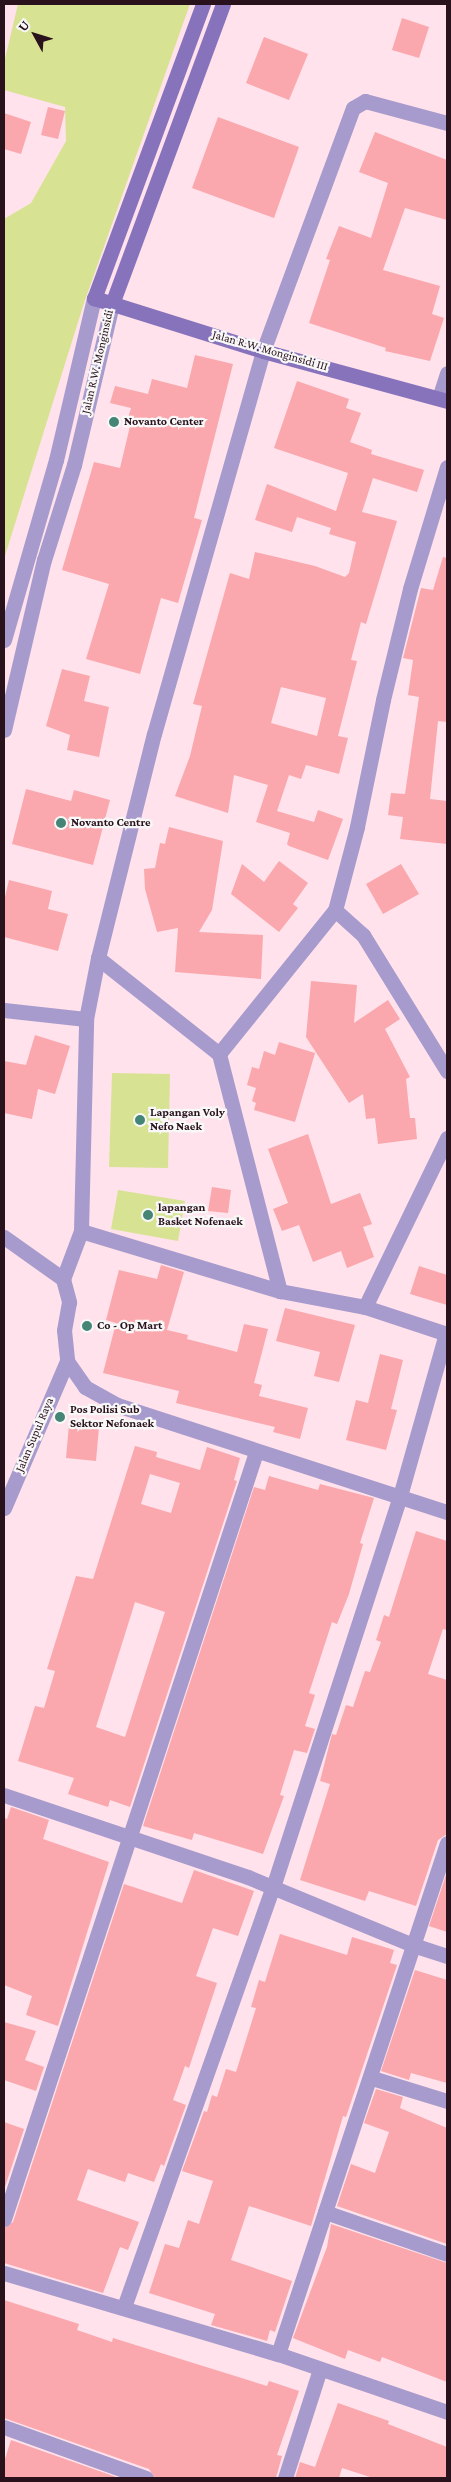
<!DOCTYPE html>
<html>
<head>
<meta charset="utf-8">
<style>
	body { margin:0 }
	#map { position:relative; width:451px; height:2482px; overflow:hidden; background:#ffe2eb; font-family:"Crimson Pro",serif }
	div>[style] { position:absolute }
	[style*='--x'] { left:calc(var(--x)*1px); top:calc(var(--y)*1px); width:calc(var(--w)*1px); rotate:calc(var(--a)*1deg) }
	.green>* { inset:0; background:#d7e393 }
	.building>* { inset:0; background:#faa8ad }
	.minor>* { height:15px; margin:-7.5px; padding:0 7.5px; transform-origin:7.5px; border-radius:7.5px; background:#a79bcd }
	.tertiary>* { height:15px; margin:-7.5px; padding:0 7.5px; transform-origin:7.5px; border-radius:7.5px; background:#a79bcd }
	.secondary>* { height:15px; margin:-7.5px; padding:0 7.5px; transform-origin:7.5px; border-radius:7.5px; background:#8773bc }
	.dots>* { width:14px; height:14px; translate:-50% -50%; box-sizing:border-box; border:2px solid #f8f8f8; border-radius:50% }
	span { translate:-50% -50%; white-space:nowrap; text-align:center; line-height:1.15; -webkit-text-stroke:4.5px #f8f8f8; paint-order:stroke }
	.street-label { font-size:12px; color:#2a121c }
	.poi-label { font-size:12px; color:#2a121c; font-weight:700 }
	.left { translate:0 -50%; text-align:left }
	.frame { position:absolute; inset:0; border:5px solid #2a121c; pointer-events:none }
	.north { position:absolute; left:10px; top:10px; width:50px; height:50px; -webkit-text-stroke:4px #f8f8f8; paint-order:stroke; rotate:309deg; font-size:14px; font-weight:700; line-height:20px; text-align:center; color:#2a121c }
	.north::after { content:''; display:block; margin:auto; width:18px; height:22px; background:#2a121c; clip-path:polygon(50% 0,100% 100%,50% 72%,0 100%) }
</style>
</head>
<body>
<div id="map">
	<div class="green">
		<div style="clip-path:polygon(18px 4px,190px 4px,84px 303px,4px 559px,4px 219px,31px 203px,66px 141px,65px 107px,4px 90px,4px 63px)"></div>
		<div style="clip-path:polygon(112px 1073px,170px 1074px,168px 1168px,109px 1167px)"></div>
		<div style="clip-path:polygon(118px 1190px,185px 1201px,178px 1241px,111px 1229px)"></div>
	</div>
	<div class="building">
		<div style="clip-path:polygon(402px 18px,429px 27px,419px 58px,392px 50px)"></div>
		<div style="clip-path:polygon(264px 37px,308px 54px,289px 100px,246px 83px)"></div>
		<div style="clip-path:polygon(48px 107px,65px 111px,58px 139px,41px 135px)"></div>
		<div style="clip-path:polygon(4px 113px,31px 122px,21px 154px,4px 149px)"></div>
		<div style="clip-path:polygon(218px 117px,299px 147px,274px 218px,192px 188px)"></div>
		<div style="clip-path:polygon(375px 132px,447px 160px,447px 220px,405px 208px,383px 270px,440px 286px,432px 314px,444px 318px,430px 361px,385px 351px,386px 348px,309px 323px,330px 260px,326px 259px,339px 226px,371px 238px,388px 183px,359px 172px)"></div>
		<div style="clip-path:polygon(195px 355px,233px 364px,194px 518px,202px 520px,178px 603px,161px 598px,140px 674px,86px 659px,109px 584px,62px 570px,94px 462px,120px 468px,131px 422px,127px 421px,131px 408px,110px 403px,115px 386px,148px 394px,152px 379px,187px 388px)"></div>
		<div style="clip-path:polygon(evenodd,297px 381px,349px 399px,346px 408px,361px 413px,350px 442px,372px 450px,371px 454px,424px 470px,417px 492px,373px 478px,362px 512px,397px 521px,366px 624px,361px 622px,351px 660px,357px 661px,338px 736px,348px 738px,339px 774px,306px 765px,301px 779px,289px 775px,277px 811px,314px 822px,318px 810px,343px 819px,328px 860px,289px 846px,287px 844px,290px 833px,256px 822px,268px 785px,234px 775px,228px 813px,175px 796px,190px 756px,202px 706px,193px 704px,230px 573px,249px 579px,255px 552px,315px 566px,345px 577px,349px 573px,356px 542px,329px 534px,331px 528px,297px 517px,292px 532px,255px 520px,267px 484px,336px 511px,348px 473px,274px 448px,297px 381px,281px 687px,326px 698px,317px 736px,271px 723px,281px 687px)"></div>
		<div style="clip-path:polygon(443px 557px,447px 558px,447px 722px,438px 721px,430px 799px,447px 801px,447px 844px,400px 839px,403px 817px,388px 815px,391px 793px,405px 794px,419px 697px,408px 695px,413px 660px,403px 658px,421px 588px,433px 590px)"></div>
		<div style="clip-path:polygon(62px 669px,90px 676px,84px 701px,109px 707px,99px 757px,67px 750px,70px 735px,46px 726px)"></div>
		<div style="clip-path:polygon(26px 789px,71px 801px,74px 790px,110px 800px,93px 865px,12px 844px)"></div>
		<div style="clip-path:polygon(169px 827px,223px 841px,212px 910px,199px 932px,263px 935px,261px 979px,175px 972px,178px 928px,157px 932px,145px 889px,144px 869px,155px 868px,160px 843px,165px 844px)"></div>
		<div style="clip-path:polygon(279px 861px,308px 883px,293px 904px,298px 908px,279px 932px,231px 894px,242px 864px,264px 882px)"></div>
		<div style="clip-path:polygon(401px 864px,419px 894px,383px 914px,366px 884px)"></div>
		<div style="clip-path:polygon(9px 880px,52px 891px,48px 909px,68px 914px,58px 951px,4px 937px,4px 901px)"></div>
		<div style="clip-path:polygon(311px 981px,357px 985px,354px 1023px,388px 1000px,400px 1019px,385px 1029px,410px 1077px,406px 1079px,410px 1118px,415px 1118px,417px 1139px,378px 1144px,375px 1118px,366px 1119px,363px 1094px,349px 1103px,306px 1037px)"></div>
		<div style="clip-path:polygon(35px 1035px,70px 1046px,55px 1094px,38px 1089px,32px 1119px,4px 1113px,4px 1061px,26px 1065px)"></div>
		<div style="clip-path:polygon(279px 1042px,315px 1053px,295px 1122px,254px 1110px,256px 1103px,252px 1101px,256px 1088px,247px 1085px,252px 1067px,259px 1069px,264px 1051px,275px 1055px)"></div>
		<div style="clip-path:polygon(308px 1134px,331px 1204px,360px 1193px,372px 1224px,363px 1227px,374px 1257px,347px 1268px,341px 1251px,313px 1262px,299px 1225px,282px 1231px,273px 1209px,288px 1203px,268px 1149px)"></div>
		<div style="clip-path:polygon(212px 1187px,231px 1190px,228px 1213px,208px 1211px)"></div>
		<div style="clip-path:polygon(161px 1265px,184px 1272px,167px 1330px,188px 1335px,187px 1339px,237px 1352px,244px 1324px,268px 1329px,254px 1383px,262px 1385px,259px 1396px,308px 1408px,300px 1439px,273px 1432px,275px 1427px,176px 1403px,179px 1391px,103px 1373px,116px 1323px,106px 1320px,119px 1270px,157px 1279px)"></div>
		<div style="clip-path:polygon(419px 1266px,447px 1275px,447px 1305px,410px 1294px)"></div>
		<div style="clip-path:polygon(285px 1308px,355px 1325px,339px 1382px,314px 1376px,320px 1352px,276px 1341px)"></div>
		<div style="clip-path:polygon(380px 1354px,403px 1360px,391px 1409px,397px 1410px,386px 1450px,346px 1440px,356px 1400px,368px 1403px)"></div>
		<div style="clip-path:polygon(69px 1424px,99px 1427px,96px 1461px,66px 1458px)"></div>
		<div style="clip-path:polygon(evenodd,135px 1446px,157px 1452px,156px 1457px,200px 1470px,207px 1447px,240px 1458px,234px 1480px,237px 1481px,130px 1807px,110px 1800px,108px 1807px,68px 1794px,74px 1778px,18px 1761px,35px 1706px,44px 1708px,55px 1671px,47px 1669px,76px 1576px,93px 1579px,135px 1446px,150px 1474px,180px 1483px,171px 1513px,141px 1504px,150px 1474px,135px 1446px,135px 1602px,165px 1612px,125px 1737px,96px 1727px,135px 1602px)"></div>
		<div style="clip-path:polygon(269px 1476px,318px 1490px,320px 1484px,374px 1498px,360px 1543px,363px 1544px,349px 1594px,337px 1624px,332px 1622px,309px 1693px,315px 1695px,305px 1726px,315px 1729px,307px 1753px,294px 1750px,280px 1795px,284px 1796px,263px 1854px,194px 1833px,192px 1840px,143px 1826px,254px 1487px,265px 1490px)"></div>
		<div style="clip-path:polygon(416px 1531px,447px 1541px,447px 1630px,443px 1629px,428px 1674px,447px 1680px,447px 1834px,438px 1840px,416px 1906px,369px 1891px,365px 1901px,300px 1880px,330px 1784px,320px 1781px,332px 1734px,336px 1735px,346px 1705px,353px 1707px,365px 1671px,370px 1672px,381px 1642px,376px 1640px,384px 1615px,389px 1617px)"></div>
		<div style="clip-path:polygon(11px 1807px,49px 1820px,43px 1839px,109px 1862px,58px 2026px,26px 2015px,32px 1996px,4px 1985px,4px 1818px,7px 1819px)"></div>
		<div style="clip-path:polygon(194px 1870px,254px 1891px,238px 1936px,213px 1928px,196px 1976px,217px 1983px,189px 2068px,185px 2066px,173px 2100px,186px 2105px,164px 2166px,161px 2164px,154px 2182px,128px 2173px,125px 2182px,88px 2169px,77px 2200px,139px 2222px,128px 2250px,120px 2247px,103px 2293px,4px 2263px,4px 2228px,13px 2222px,124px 1884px,182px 1903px)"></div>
		<div style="clip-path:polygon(447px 1872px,447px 1932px,429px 1926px)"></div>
		<div style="clip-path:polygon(280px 1934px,347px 1955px,352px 1937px,394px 1950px,390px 1963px,397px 1965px,346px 2117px,343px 2116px,311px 2226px,249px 2206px,231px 2260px,292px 2281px,275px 2332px,270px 2330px,267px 2341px,211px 2325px,215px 2314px,149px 2293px,165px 2244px,179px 2248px,188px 2220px,199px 2224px,213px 2181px,182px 2171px,204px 2111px,207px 2112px,212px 2095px,217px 2097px,226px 2069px,236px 2072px,256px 2008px,251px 2007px,259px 1980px,265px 1982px)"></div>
		<div style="clip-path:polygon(415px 1970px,447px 1980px,447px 2083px,411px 2073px,409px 2080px,381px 2071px)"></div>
		<div style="clip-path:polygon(4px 2022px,36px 2031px,25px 2060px,44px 2067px,36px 2091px,4px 2080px)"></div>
		<div style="clip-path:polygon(376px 2089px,403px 2097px,400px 2108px,447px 2128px,447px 2244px,337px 2206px,351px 2164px,375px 2173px,389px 2132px,364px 2123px)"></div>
		<div style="clip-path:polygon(4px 2122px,24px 2129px,4px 2190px)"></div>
		<div style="clip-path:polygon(331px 2224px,447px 2263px,447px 2382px,382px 2357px,380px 2362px,348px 2350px,345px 2359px,293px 2338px,327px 2247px)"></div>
		<div style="clip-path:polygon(4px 2300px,79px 2324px,77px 2330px,112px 2342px,113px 2338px,267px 2386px,269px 2381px,299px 2391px,277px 2455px,282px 2456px,276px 2478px,155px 2478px,149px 2469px,4px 2418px)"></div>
		<div style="clip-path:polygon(338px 2403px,389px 2421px,388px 2424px,447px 2447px,447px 2478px,373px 2478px,342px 2468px,339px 2478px,295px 2478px,300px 2462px,315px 2467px)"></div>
		<div style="clip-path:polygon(11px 2440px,119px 2478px,4px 2478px,4px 2462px)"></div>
	</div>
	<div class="minor">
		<div style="--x:439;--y:398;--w:26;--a:-72"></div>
		<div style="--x:447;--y:467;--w:127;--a:106.9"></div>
		<div style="--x:410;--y:589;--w:114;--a:103.7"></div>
		<div style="--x:383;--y:700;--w:130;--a:101.6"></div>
		<div style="--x:357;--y:827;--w:86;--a:104.8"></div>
		<div style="--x:335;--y:910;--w:185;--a:128.9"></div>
		<div style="--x:219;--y:1054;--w:245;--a:75.6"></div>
		<div style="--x:280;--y:1291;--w:86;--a:10.7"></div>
		<div style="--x:365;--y:1307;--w:188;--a:-64.1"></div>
		<div style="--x:335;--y:910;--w:38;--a:42"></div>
		<div style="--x:363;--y:935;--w:160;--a:58.3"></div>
		<div style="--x:98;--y:958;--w:154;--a:38.4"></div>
		<div style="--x:4;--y:1010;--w:82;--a:6.3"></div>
		<div style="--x:81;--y:1231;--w:208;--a:16.8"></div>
		<div style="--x:63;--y:1279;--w:51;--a:-69.4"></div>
		<div style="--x:81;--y:1231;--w:212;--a:-88.6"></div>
		<div style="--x:86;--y:1019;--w:62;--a:-78.9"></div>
		<div style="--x:98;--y:958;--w:231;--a:-76"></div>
		<div style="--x:154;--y:734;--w:398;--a:-74.1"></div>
		<div style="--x:263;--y:351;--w:259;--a:-69.7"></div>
		<div style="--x:353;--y:108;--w:14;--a:-30"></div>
		<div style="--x:365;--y:101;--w:85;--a:15"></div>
		<div style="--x:365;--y:1307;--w:86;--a:18.2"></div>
		<div style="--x:4;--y:1508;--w:160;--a:-66.8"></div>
		<div style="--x:4;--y:1795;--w:257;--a:18.6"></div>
		<div style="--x:248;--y:1877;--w:178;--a:22.4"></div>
		<div style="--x:413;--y:1945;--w:36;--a:18"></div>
		<div style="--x:372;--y:2078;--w:78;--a:17"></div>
		<div style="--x:325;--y:2212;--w:129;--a:19"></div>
		<div style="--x:4;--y:2219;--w:807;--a:-71.81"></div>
		<div style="--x:4;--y:2273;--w:286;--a:16.5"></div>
		<div style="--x:278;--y:2354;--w:179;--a:18.9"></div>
		<div style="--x:124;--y:2307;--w:446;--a:-70.5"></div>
		<div style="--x:273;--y:1887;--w:411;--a:-72"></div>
		<div style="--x:400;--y:1496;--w:169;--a:-74.2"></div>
		<div style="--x:278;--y:2354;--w:538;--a:-71.7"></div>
		<div style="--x:4;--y:2427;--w:151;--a:19.8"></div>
		<div style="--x:285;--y:2478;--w:114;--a:-72.2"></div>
	</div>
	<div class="tertiary">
		<div style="--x:4;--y:640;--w:187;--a:-73.9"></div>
		<div style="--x:56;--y:460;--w:166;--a:-76.8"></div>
		<div style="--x:4;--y:730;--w:175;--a:-76.8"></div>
		<div style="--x:44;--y:560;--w:100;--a:-72.5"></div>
		<div style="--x:74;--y:465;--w:165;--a:-76.7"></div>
		<div style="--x:4;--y:1237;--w:72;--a:35.4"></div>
		<div style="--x:63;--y:1279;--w:24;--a:75"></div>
		<div style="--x:69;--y:1302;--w:28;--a:100"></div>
		<div style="--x:64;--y:1330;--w:31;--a:84"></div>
		<div style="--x:67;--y:1361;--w:32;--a:55"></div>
		<div style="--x:85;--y:1387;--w:37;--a:29"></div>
		<div style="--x:117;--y:1405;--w:347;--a:18"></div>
	</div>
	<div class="secondary">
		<div style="--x:203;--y:4;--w:314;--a:110.3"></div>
		<div style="--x:94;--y:298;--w:177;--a:17.4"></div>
		<div style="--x:263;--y:351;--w:191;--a:15.2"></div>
		<div style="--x:112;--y:304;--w:320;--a:-69.7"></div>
	</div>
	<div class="dots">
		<div style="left:114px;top:422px;background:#448575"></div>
		<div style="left:61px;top:823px;background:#448575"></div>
		<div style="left:140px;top:1120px;background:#448575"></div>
		<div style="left:148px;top:1215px;background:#448575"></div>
		<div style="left:87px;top:1326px;background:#448575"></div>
		<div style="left:60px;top:1417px;background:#448575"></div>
	</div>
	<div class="street-label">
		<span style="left:270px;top:351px;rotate:16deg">Jalan R.W. Monginsidi III</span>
		<span style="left:98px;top:362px;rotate:-77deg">Jalan R.W. Monginsidi</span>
		<span style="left:35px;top:1435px;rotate:-67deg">Jalan Supul Raya</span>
	</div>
	<div class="poi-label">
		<span class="left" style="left:124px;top:422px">Novanto Center</span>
		<span class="left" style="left:71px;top:823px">Novanto Centre</span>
		<span class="left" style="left:150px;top:1120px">Lapangan Voly<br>Nefo Naek</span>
		<span class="left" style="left:158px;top:1215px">lapangan<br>Basket Nofenaek</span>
		<span class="left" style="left:97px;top:1326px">Co - Op Mart</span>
		<span class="left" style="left:70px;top:1417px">Pos Polisi Sub<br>Sektor Nefonaek</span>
	</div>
	<div class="frame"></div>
	<div class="north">U</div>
</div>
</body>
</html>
